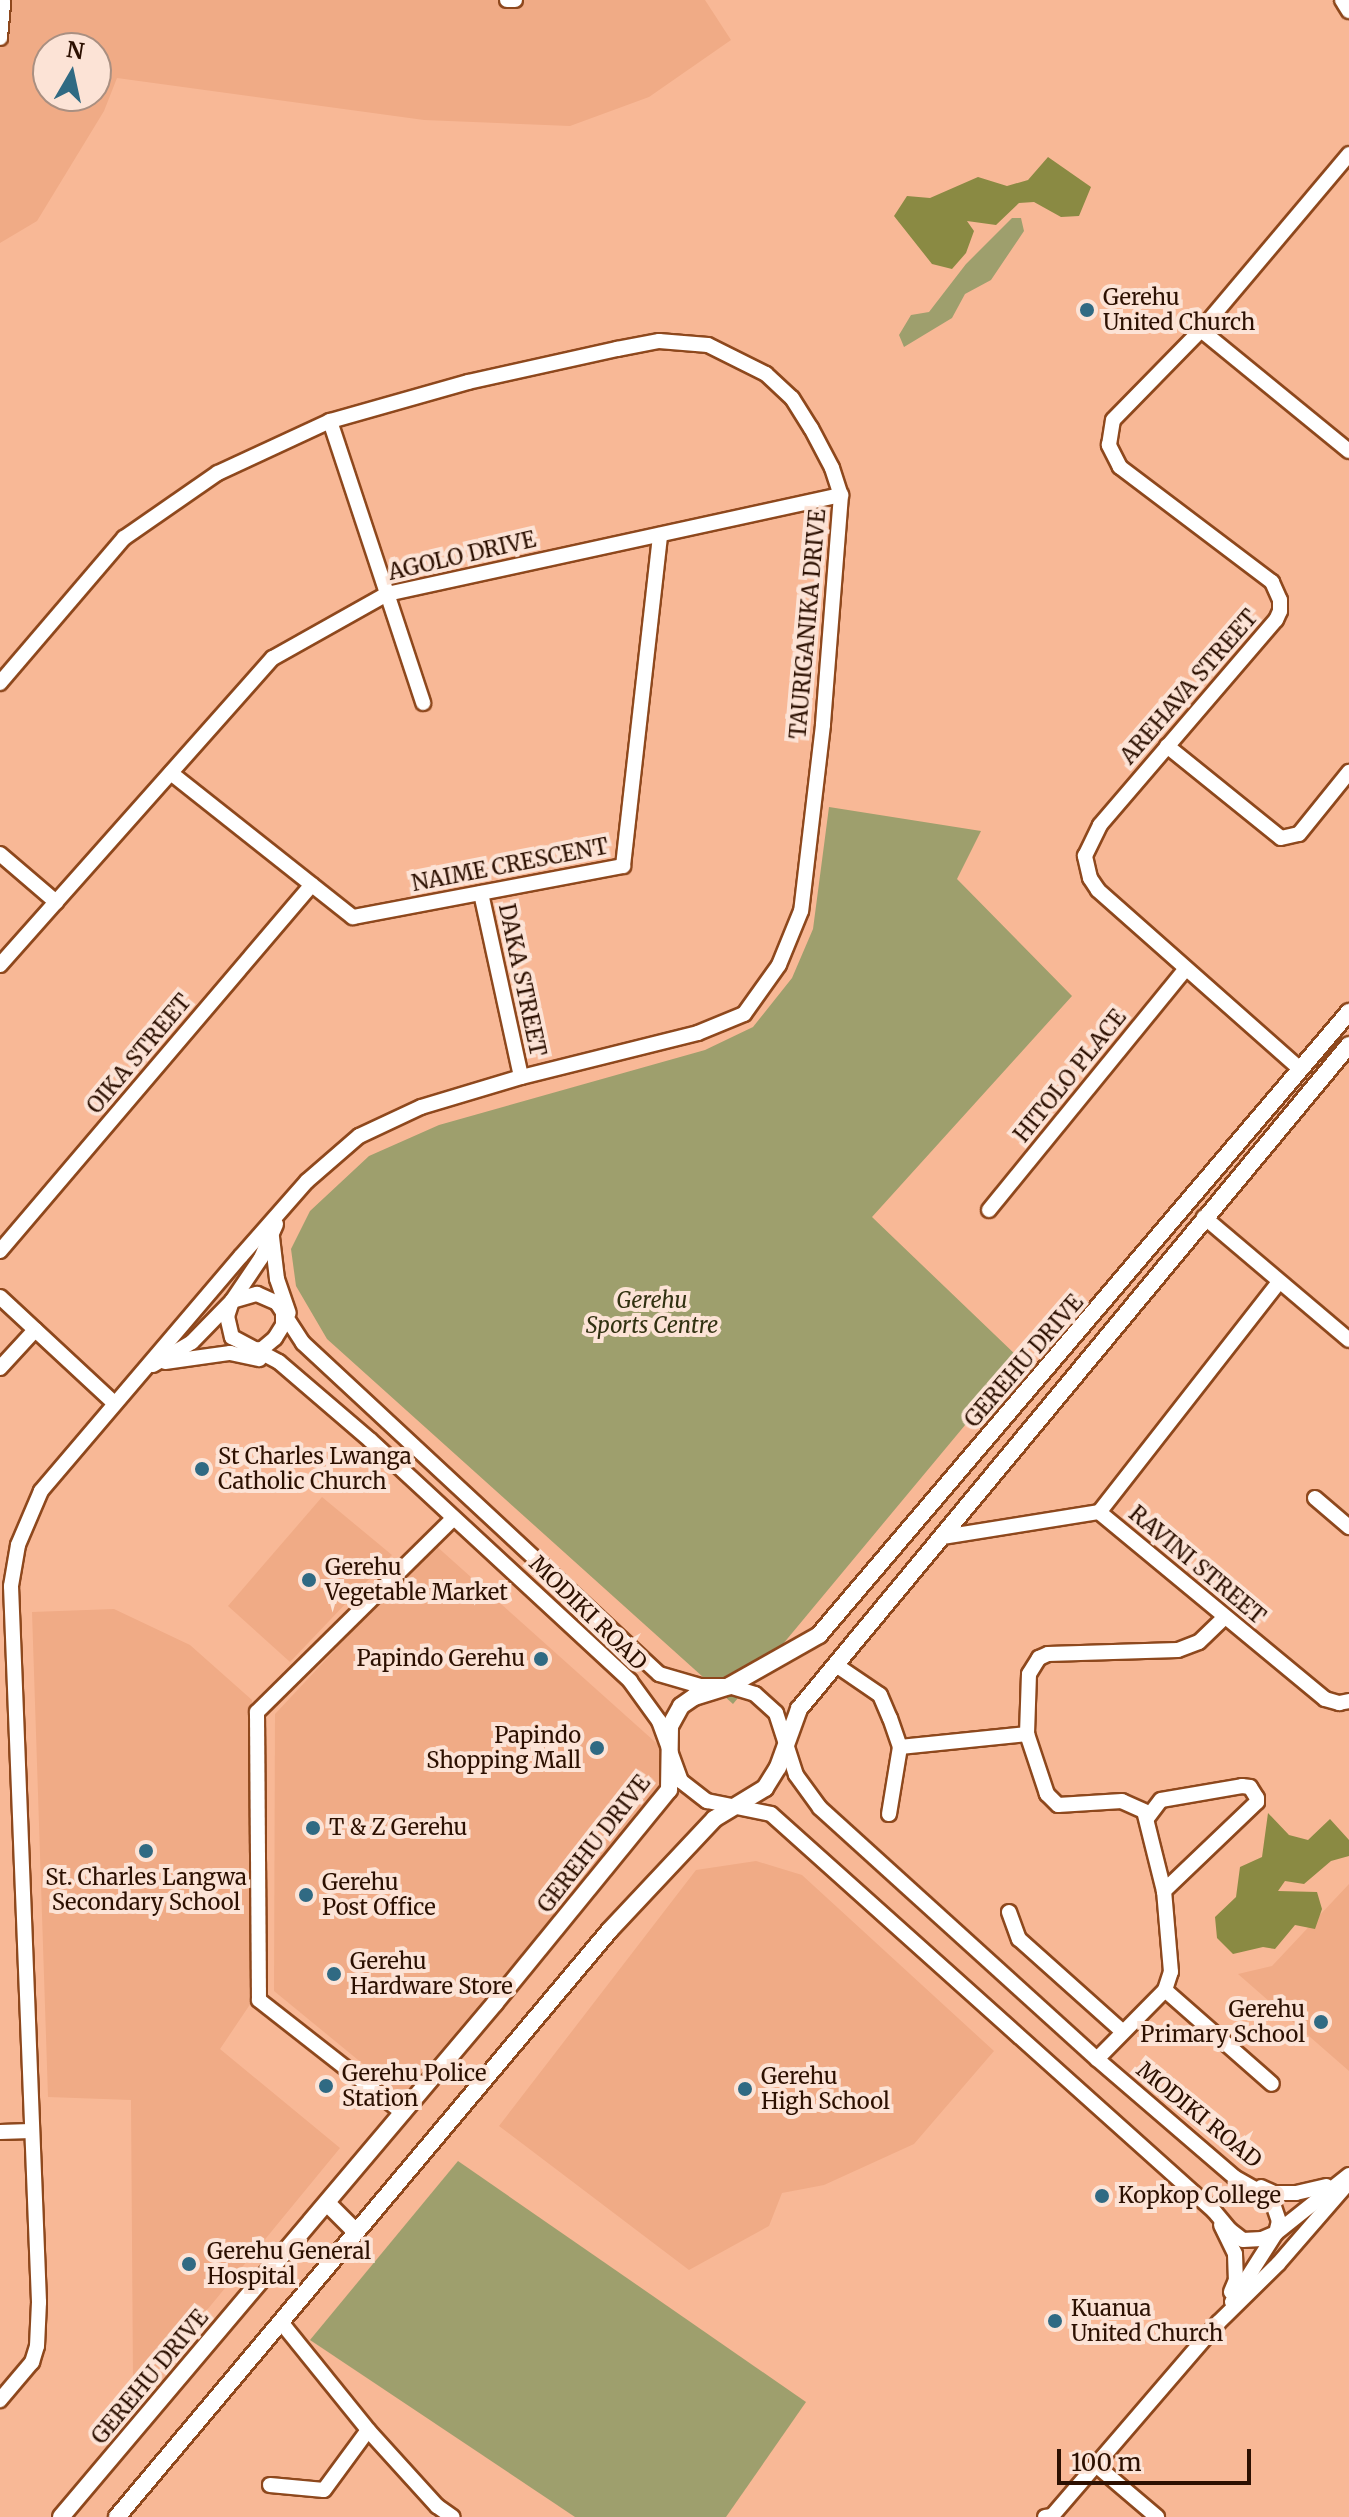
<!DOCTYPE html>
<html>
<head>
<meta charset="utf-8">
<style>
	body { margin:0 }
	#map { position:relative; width:1349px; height:2517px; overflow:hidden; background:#f8b896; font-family:Merriweather,serif }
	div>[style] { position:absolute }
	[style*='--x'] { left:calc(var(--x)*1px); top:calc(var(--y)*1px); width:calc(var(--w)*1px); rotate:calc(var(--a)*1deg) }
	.built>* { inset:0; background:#f0ab86 }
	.green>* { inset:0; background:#9e9f6d }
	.forest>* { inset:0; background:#8a8a43 }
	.roads { filter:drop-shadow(2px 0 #8e481d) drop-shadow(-2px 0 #8e481d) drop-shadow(0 2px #8e481d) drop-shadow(0 -2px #8e481d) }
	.minor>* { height:14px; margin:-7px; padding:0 7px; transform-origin:7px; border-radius:7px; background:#fff }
	.tertiary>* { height:16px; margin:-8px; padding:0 8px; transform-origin:8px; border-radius:8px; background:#fff }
	.dots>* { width:22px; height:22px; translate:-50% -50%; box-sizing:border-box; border:4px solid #fce3d6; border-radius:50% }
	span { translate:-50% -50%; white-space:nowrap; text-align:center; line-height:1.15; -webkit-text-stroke:8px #fce3d6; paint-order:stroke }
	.poi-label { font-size:22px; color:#2c1001 }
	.left { translate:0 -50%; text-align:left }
	.right { translate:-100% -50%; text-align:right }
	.street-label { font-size:22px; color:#2c1001 }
	.park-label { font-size:22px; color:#313111; font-style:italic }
	.north { position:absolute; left:32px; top:32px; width:80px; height:80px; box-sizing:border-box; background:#fce3d6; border:2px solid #a98f81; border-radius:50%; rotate:9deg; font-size:22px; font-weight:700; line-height:32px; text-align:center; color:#2c1001 }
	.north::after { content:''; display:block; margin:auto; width:28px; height:36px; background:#306a83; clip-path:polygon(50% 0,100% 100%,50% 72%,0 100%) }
	.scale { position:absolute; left:1057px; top:2449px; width:194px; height:36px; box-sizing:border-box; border:4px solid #2c1001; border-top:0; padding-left:10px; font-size:24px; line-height:28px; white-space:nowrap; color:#2c1001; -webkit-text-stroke:6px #fce3d6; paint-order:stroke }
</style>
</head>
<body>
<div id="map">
	<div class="built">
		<div style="clip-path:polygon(evenodd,0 0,705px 0,731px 40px,649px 97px,570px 126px,424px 120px,117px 78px,104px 111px,37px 221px,0 243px,0 0,48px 48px,96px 48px,96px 96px,48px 96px,48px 48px)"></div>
		<div style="clip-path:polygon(322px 1497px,392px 1555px,290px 1662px,228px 1606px)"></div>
		<div style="clip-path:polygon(434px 1544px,682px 1766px,402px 2096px,274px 1991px,275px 1714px)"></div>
		<div style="clip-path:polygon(114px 1609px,190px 1645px,252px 1700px,251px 2003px,220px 2049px,340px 2148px,143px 2388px,133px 2381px,131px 2100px,48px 2097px,32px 1612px)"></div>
		<div style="clip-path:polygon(756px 1861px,802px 1875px,994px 2051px,914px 2144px,824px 2185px,782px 2193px,769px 2226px,689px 2270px,499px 2126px,696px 1870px)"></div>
		<div style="clip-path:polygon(1349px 1884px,1349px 2071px,1238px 1974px,1272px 1966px)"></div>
	</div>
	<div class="green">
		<div style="clip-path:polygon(1012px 218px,1021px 218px,1024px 231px,991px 280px,965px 294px,952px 318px,904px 347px,899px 335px,911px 315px,929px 312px,966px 264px)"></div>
		<div style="clip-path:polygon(829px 807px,981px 831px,957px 879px,1072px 996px,872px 1217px,1020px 1359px,733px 1704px,327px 1339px,296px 1286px,291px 1249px,310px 1211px,369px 1156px,439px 1125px,705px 1050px,753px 1027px,792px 978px,813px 929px)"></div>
		<div style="clip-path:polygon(458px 2161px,806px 2402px,726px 2517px,575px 2517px,310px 2340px)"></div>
	</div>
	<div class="forest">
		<div style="clip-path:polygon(1048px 157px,1091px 187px,1079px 216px,1061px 217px,1034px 202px,1019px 203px,996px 225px,967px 221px,974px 231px,966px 253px,952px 269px,932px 264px,894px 216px,907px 196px,930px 198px,978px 177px,1007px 186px,1028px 180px)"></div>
		<div style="clip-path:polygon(1268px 1813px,1289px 1835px,1308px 1840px,1330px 1819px,1349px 1840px,1349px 1856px,1331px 1861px,1304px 1884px,1285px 1881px,1278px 1891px,1317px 1892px,1322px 1909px,1315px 1929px,1295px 1925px,1275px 1949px,1263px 1947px,1233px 1954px,1217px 1938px,1215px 1917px,1236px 1897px,1240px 1867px,1262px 1857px)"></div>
	</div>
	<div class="roads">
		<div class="minor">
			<div style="--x:507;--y:0;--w:8;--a:0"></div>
			<div style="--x:1342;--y:0;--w:13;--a:58"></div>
			<div style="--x:0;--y:38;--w:38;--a:-85"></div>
			<div style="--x:1201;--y:330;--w:191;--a:39.3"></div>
			<div style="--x:330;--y:421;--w:297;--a:71.7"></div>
			<div style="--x:0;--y:683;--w:191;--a:-49.5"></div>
			<div style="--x:124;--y:538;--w:114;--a:-34.7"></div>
			<div style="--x:218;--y:473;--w:123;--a:-24.9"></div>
			<div style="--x:330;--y:421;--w:143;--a:-15.8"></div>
			<div style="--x:468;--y:382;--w:153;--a:-12.5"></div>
			<div style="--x:617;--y:349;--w:43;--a:-10.8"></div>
			<div style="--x:659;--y:341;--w:49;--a:4.7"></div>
			<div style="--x:708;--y:345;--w:65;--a:26.6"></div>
			<div style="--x:766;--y:374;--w:35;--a:43"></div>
			<div style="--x:792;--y:398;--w:36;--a:58"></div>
			<div style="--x:811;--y:428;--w:45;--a:62.3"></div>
			<div style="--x:832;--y:468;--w:28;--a:72"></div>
			<div style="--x:841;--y:495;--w:231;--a:94.5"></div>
			<div style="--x:823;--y:725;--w:187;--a:96.7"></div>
			<div style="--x:801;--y:911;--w:58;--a:112.2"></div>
			<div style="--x:779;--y:965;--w:60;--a:125.5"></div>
			<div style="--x:744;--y:1014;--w:50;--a:157.6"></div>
			<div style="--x:698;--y:1033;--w:182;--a:166"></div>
			<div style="--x:521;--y:1077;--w:104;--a:163.3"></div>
			<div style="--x:421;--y:1107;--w:68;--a:154.9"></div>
			<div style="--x:359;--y:1136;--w:69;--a:139.1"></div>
			<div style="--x:307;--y:1181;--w:100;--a:131.3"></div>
			<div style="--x:241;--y:1256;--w:309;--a:130.4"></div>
			<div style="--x:41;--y:1491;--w:59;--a:113.1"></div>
			<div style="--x:18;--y:1545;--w:42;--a:99.7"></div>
			<div style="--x:11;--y:1586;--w:717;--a:87.76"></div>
			<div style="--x:39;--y:2302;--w:44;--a:92.6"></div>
			<div style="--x:37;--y:2346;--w:17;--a:107"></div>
			<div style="--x:32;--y:2362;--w:50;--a:130.1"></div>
			<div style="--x:1167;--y:746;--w:146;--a:38.9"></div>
			<div style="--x:1281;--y:838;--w:18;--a:-13"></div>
			<div style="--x:1299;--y:834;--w:80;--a:-51.1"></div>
			<div style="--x:171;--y:773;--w:232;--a:38.4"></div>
			<div style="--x:353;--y:917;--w:275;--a:-10.7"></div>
			<div style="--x:623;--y:866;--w:333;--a:-83.6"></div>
			<div style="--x:0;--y:854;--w:74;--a:40.6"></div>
			<div style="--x:481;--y:893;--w:188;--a:77.7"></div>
			<div style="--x:0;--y:965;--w:411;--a:-48.4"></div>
			<div style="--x:273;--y:658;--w:131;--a:-29.3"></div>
			<div style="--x:387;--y:594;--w:465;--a:-12.3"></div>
			<div style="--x:1300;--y:1069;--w:270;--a:-138.5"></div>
			<div style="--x:1098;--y:890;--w:14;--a:-124"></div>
			<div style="--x:1090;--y:878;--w:23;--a:-103"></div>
			<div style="--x:1085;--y:856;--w:34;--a:-64"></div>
			<div style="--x:1100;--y:825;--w:270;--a:-49.4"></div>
			<div style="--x:1276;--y:620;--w:10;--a:-66"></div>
			<div style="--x:1280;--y:611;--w:11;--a:-90"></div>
			<div style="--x:1280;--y:600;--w:20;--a:-114"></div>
			<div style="--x:1272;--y:582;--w:191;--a:-142.9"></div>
			<div style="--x:1120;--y:467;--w:25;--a:-117"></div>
			<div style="--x:1109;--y:445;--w:25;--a:-81"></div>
			<div style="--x:1113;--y:420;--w:126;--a:-45.6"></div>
			<div style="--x:1201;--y:330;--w:230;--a:-49.9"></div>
			<div style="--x:989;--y:1210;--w:310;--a:-50.8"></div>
			<div style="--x:1204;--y:1217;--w:190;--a:40.3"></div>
			<div style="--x:272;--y:1237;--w:42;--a:83.2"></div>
			<div style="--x:277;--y:1279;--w:36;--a:71"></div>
			<div style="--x:0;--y:1251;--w:481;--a:-49.6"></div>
			<div style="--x:1279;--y:1282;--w:292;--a:128"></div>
			<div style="--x:1099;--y:1512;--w:293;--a:39.6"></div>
			<div style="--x:1325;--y:1699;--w:15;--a:16"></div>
			<div style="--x:1339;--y:1703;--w:10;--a:-11"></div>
			<div style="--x:0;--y:1297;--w:156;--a:42.9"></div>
			<div style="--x:232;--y:1301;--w:26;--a:-16"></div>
			<div style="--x:257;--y:1294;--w:22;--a:24"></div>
			<div style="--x:277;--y:1303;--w:48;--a:57"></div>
			<div style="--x:303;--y:1343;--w:486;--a:42.9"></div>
			<div style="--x:659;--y:1674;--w:43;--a:16.3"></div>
			<div style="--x:700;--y:1686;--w:29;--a:0"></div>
			<div style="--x:729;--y:1686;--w:27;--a:17"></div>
			<div style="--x:755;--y:1694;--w:28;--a:42"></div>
			<div style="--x:776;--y:1713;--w:65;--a:72.1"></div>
			<div style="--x:796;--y:1775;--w:41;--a:54"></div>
			<div style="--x:820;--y:1808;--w:374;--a:42.2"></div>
			<div style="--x:1097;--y:2059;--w:181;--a:40.7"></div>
			<div style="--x:1234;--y:2177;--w:43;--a:29.6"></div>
			<div style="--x:1271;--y:2198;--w:24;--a:71"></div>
			<div style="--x:1279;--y:2221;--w:12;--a:104"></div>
			<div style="--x:232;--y:1301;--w:16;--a:108"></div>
			<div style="--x:227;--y:1316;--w:22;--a:77"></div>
			<div style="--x:232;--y:1337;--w:53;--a:28"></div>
			<div style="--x:279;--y:1362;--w:120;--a:40.6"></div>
			<div style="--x:370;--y:1440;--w:355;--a:42.8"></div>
			<div style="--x:630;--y:1681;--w:49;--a:54.1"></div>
			<div style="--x:659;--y:1721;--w:64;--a:69.9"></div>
			<div style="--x:681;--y:1781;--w:33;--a:38"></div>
			<div style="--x:707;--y:1801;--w:65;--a:11.5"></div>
			<div style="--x:771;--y:1814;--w:595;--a:41.87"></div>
			<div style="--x:1214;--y:2211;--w:25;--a:50"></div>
			<div style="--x:1230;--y:2230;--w:16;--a:38"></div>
			<div style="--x:1243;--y:2240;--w:19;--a:-3"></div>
			<div style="--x:1262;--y:2239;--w:15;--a:-23"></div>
			<div style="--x:250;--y:1350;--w:12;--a:-5"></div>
			<div style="--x:262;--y:1349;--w:17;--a:-40"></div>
			<div style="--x:275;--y:1338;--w:15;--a:-58"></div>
			<div style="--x:283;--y:1325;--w:14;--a:-90"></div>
			<div style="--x:165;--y:1362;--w:66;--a:-7.9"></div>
			<div style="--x:230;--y:1353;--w:30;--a:12"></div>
			<div style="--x:153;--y:1365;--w:45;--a:-30.5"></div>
			<div style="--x:192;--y:1342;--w:57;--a:-45.7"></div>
			<div style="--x:232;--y:1301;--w:52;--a:-56"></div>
			<div style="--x:261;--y:1258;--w:37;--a:-66"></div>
			<div style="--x:0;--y:1368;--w:52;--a:-47.4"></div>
			<div style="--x:1315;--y:1498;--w:45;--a:40.5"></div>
			<div style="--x:943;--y:1537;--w:158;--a:-9.1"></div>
			<div style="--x:836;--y:1665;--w:53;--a:34.3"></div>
			<div style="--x:880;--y:1695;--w:25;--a:67"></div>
			<div style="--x:890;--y:1718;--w:31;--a:71"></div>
			<div style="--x:900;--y:1747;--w:68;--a:99.3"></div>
			<div style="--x:900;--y:1747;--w:128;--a:-5.8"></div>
			<div style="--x:1148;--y:1817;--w:21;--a:-53"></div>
			<div style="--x:1161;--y:1800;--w:82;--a:-9.8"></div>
			<div style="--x:1242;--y:1786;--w:8;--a:7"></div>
			<div style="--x:1250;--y:1787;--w:13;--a:58"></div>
			<div style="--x:1257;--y:1798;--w:4;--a:90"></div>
			<div style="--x:1257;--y:1802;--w:129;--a:136.3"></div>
			<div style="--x:1009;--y:1912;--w:29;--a:70"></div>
			<div style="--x:1019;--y:1939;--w:138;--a:41.8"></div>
			<div style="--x:1165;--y:1990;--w:142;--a:41.3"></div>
			<div style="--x:1097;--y:2059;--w:97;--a:-45.4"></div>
			<div style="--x:1165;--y:1990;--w:19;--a:-72"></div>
			<div style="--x:1171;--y:1972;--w:81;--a:-94.9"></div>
			<div style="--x:1164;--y:1891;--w:82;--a:-104"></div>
			<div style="--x:1144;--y:1811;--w:24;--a:-156"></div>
			<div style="--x:1122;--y:1801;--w:64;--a:176.4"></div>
			<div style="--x:1058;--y:1805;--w:16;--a:-135"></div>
			<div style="--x:1047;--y:1794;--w:63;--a:-108.4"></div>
			<div style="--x:1027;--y:1734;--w:60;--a:-88.1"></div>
			<div style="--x:1029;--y:1674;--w:19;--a:-58"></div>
			<div style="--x:1039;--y:1658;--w:10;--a:-24"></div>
			<div style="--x:1048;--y:1654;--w:130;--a:-1.8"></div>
			<div style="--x:1178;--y:1650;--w:22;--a:-21"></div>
			<div style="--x:1199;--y:1642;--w:36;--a:-44"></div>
			<div style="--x:403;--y:2113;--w:183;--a:-141.9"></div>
			<div style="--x:259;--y:2000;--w:288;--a:-90.4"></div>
			<div style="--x:257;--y:1712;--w:276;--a:-44.6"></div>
			<div style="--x:0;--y:2132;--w:31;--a:-2"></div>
			<div style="--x:1261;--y:2187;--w:14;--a:25"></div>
			<div style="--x:1274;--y:2193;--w:22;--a:0"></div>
			<div style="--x:1296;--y:2193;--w:31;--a:-13"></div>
			<div style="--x:1221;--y:2225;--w:32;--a:64"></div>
			<div style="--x:1235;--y:2254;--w:26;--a:88"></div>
			<div style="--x:1236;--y:2280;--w:13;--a:113"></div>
			<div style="--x:1232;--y:2302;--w:82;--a:-57.5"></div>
			<div style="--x:1276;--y:2233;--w:93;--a:-38.5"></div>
			<div style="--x:281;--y:2322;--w:139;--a:51.1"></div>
			<div style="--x:368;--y:2430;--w:103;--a:47.8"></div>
			<div style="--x:437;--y:2506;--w:19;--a:35"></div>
			<div style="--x:1097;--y:2466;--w:79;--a:40.4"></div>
			<div style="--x:270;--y:2485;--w:54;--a:5.3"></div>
			<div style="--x:324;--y:2490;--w:74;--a:-53.7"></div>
			<div style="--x:1045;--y:2517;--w:7;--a:-8"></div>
			<div style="--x:1052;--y:2516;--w:256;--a:-49.3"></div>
			<div style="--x:1219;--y:2322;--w:83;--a:-44.5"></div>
			<div style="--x:1278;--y:2264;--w:108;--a:-49.1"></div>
		</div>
		<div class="tertiary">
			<div style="--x:327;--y:2203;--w:41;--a:45"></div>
			<div style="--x:61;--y:2517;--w:673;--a:-49.82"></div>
			<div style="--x:495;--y:2003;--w:275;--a:-50.8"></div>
			<div style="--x:669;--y:1790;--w:64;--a:-89.1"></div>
			<div style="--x:670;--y:1726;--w:23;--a:-61"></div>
			<div style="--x:681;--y:1706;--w:16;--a:-35"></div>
			<div style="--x:694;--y:1697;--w:37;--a:-17"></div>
			<div style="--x:729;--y:1686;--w:103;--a:-29.5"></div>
			<div style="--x:819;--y:1635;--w:818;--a:-49.61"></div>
			<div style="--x:117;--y:2517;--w:765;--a:-49.98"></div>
			<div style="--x:609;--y:1931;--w:154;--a:-46.8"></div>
			<div style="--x:714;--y:1819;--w:60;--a:-31.3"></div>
			<div style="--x:765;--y:1788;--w:25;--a:-58"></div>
			<div style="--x:778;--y:1767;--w:62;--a:-70.1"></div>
			<div style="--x:799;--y:1709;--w:862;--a:-50.36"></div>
		</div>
	</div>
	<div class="dots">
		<div style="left:1087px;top:310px;background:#306a83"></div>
		<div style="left:202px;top:1469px;background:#306a83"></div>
		<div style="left:309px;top:1580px;background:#306a83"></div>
		<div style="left:541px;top:1659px;background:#306a83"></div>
		<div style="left:597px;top:1748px;background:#306a83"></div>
		<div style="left:313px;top:1828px;background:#306a83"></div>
		<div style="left:146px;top:1851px;background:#306a83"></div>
		<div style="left:306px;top:1895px;background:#306a83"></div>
		<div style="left:334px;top:1974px;background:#306a83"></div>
		<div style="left:1321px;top:2022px;background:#306a83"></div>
		<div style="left:326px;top:2086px;background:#306a83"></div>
		<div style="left:745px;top:2089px;background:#306a83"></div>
		<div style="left:1102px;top:2196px;background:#306a83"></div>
		<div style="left:189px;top:2264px;background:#306a83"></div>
		<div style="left:1055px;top:2321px;background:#306a83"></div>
	</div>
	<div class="poi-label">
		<span class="left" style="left:1103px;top:310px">Gerehu<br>United Church</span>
		<span class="left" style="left:218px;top:1469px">St Charles Lwanga<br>Catholic Church</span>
		<span class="left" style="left:325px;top:1580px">Gerehu<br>Vegetable Market</span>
		<span class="right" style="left:525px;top:1659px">Papindo Gerehu</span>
		<span class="right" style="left:581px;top:1748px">Papindo<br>Shopping Mall</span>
		<span class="left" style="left:329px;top:1828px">T &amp; Z Gerehu</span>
		<span style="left:146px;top:1890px">St. Charles Langwa<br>Secondary School</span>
		<span class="left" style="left:322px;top:1895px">Gerehu<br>Post Office</span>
		<span class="left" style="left:350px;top:1974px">Gerehu<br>Hardware Store</span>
		<span class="right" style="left:1305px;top:2022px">Gerehu<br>Primary School</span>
		<span class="left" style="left:342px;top:2086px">Gerehu Police<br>Station</span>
		<span class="left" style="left:761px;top:2089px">Gerehu<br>High School</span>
		<span class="left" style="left:1118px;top:2196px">Kopkop College</span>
		<span class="left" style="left:207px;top:2264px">Gerehu General<br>Hospital</span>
		<span class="left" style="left:1071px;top:2321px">Kuanua<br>United Church</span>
	</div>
	<div class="street-label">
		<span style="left:462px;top:556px;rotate:-13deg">AGOLO DRIVE</span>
		<span style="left:808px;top:624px;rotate:-85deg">TAURIGANIKA DRIVE</span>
		<span style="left:1189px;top:687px;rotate:-49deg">AREHAVA STREET</span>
		<span style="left:510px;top:865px;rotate:-11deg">NAIME CRESCENT</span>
		<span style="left:522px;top:980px;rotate:78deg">DAKA STREET</span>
		<span style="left:139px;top:1054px;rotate:-50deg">OIKA STREET</span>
		<span style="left:1070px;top:1076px;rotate:-51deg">HITOLO PLACE</span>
		<span style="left:1024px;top:1361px;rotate:-49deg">GEREHU DRIVE</span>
		<span style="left:1197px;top:1565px;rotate:40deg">RAVINI STREET</span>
		<span style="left:588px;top:1613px;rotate:44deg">MODIKI ROAD</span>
		<span style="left:594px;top:1844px;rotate:-52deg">GEREHU DRIVE</span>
		<span style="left:1199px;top:2115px;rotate:39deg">MODIKI ROAD</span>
		<span style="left:150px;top:2377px;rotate:-50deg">GEREHU DRIVE</span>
	</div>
	<div class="park-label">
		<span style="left:652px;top:1313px">Gerehu<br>Sports Centre</span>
	</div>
	<div class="north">N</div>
	<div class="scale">100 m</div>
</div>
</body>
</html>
